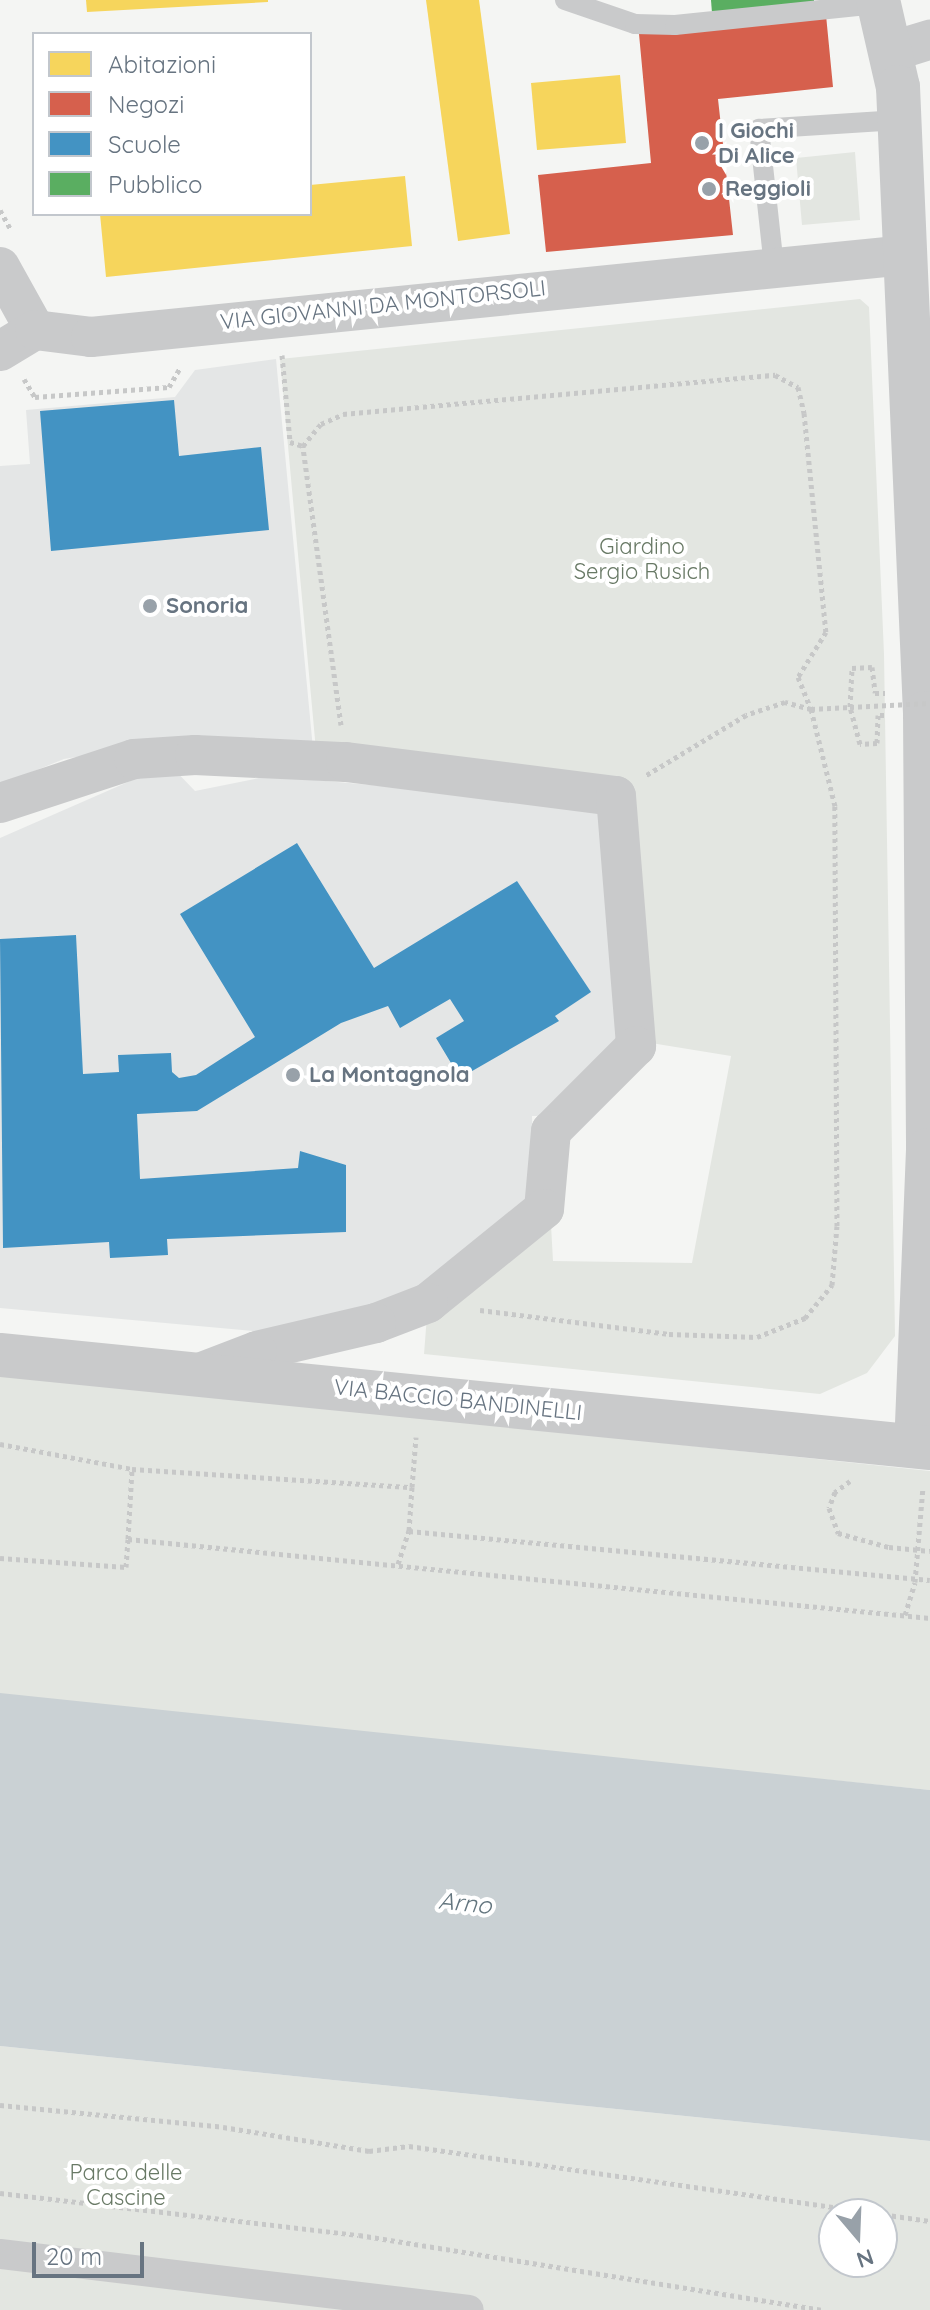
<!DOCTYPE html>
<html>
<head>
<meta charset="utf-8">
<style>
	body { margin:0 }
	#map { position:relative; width:930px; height:2310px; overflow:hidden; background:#f4f5f3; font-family:Quicksand,sans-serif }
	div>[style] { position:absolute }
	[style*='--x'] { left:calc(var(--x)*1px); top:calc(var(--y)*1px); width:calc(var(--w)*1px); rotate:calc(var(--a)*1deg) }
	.built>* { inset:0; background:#e4e6e6 }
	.green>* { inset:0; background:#e3e6e1 }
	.water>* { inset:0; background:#cad1d4 }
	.homes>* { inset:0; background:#f6d55c }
	.shops>* { inset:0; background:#d6604d }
	.schools>* { inset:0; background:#4393c3 }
	.public>* { inset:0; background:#5aae61 }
	.path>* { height:5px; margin-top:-2.5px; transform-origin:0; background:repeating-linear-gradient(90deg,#c7c8c8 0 4px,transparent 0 8px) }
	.service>* { height:20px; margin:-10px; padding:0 10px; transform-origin:10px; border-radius:10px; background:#c9cacb }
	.pedestrian>* { height:30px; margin:-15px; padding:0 15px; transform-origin:15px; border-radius:15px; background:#c9cacb }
	.minor>* { height:40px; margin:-20px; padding:0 20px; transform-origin:20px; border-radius:20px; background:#c9cacb }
	.tertiary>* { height:44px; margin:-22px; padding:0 22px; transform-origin:22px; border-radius:22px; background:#c9cacb }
	.path-bridge>* { height:5px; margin-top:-2.5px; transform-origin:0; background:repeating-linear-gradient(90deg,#c7c8c8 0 4px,transparent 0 8px) }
	.dots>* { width:22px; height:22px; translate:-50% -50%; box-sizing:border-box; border:4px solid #fff; border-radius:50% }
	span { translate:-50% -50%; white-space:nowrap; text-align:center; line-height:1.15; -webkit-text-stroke:8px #fff; paint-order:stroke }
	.poi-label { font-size:22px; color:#677481; font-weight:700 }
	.left { translate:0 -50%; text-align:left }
	.street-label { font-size:22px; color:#677481 }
	.park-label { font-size:22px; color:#687965 }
	.water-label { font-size:24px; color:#63757e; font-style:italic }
	.legend { position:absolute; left:32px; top:32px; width:280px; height:184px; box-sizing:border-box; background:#fff; border:2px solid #c2c7cd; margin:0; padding:10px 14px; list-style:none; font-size:24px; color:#677481 }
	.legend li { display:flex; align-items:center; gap:16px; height:40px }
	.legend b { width:40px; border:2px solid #c2c7cd }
	.north { position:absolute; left:818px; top:2198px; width:80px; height:80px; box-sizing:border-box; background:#fff; border:2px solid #c2c7cd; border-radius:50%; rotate:161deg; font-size:22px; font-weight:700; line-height:32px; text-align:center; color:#677481 }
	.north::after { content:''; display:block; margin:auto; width:28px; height:36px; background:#98a1a9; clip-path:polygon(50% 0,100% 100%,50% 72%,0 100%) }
	.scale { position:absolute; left:32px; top:2242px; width:112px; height:36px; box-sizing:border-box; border:4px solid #677481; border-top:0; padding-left:10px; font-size:24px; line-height:28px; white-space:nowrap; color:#677481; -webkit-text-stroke:6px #fff; paint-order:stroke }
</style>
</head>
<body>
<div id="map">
	<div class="built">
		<div style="clip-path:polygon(276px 359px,313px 749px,144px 746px,64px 759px,0 785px,0 466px,30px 464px,26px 410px,175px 397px,195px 370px)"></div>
		<div style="clip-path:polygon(169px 764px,195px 791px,269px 776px,608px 806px,627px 1034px,547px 1116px,532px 1116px,534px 1203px,429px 1291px,287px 1334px,0 1308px,0 838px)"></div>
	</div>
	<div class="green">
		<div style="clip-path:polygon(855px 152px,860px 220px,802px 225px,796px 158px)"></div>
		<div style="clip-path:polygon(860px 299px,869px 307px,884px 654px,895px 1336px,867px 1373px,820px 1394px,424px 1354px,428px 1303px,550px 1207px,553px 1261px,692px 1263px,731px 1056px,651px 1043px,619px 794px,317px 761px,280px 359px)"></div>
		<div style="clip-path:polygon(0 1373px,930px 1471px,930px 1790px,0 1697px)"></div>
		<div style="clip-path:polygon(evenodd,0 2046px,930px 2141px,930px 2310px,0 2310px,0 2046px,834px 2214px,882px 2214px,882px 2262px,834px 2262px,834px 2214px)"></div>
	</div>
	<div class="water">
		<div style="clip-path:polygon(0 1693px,930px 1790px,930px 2141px,0 2046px)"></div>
	</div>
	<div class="homes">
		<div style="clip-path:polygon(86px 0,268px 0,268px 2px,87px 12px)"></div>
		<div style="clip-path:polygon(426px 0,479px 0,510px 234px,458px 241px)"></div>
		<div style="clip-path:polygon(620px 75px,626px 143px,537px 150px,531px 83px)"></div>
		<div style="clip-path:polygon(405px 176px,412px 246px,106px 277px,100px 214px,310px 214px,310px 185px)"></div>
	</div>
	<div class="shops">
		<div style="clip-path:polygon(826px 15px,833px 87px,718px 99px,733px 235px,546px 252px,538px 175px,651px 163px,639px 34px)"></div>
	</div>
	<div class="schools">
		<div style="clip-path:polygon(174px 400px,179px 456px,261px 447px,269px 530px,51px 551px,40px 411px)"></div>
		<div style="clip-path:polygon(297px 843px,374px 968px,517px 881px,591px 992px,555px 1016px,559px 1021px,460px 1078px,436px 1038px,464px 1021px,450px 999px,400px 1028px,388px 1006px,341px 1023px,197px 1111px,137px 1114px,140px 1179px,298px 1168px,300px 1151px,346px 1165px,346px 1232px,167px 1239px,168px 1255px,110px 1258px,109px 1242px,3px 1248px,0 939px,76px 935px,83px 1074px,119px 1072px,118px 1055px,171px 1053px,172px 1072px,179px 1078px,196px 1075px,255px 1037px,180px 914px)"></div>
	</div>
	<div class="public">
		<div style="clip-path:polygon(711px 0,814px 0,814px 2px,712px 13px)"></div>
	</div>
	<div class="path">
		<div style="--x:0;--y:210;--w:23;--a:61"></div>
		<div style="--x:282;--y:355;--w:87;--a:84.7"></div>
		<div style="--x:290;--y:442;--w:14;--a:17"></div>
		<div style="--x:24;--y:379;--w:21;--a:59"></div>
		<div style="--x:35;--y:397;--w:134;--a:-4.3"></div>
		<div style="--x:169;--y:387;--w:22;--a:-60"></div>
		<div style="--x:884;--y:715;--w:6;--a:180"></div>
		<div style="--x:878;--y:715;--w:28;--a:92"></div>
		<div style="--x:877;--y:743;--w:17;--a:177"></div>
		<div style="--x:860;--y:744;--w:38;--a:-105"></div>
		<div style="--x:850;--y:707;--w:39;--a:-87"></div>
		<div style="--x:852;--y:668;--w:20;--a:-3"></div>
		<div style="--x:872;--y:667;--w:26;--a:83"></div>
		<div style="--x:875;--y:693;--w:10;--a:0"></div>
		<div style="--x:341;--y:725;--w:282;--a:-97.8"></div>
		<div style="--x:303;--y:446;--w:28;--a:-51"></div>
		<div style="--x:321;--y:424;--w:24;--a:-24"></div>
		<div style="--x:343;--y:414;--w:434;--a:-5.2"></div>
		<div style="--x:775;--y:375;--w:26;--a:28"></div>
		<div style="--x:798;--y:387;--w:27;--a:77"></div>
		<div style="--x:804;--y:413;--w:220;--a:84.3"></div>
		<div style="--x:826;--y:632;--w:53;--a:121.9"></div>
		<div style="--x:798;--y:677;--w:35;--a:68"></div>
		<div style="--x:811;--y:709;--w:39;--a:-3"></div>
		<div style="--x:480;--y:1310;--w:191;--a:7.2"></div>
		<div style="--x:669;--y:1334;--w:88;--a:2"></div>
		<div style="--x:757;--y:1337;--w:52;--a:-21.6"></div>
		<div style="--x:805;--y:1318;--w:43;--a:-50.7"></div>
		<div style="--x:832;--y:1285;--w:59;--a:-85.2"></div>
		<div style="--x:837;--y:1226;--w:420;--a:-90.3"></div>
		<div style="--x:835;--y:806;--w:100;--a:-103.9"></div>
		<div style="--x:811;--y:709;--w:27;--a:-165"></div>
		<div style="--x:785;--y:702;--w:41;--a:161.6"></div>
		<div style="--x:746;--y:715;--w:118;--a:148.9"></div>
		<div style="--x:0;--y:1444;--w:134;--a:10.7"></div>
		<div style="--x:850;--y:1481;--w:19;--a:144"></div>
		<div style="--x:835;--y:1492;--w:17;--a:111"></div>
		<div style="--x:829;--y:1508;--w:27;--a:70"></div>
		<div style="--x:838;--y:1533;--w:53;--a:15.4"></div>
		<div style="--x:889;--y:1547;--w:41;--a:5.6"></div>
		<div style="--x:412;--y:1487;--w:50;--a:-85.4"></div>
		<div style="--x:128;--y:1539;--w:70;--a:-86.7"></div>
		<div style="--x:132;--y:1469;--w:281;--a:3.7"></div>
		<div style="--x:412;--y:1487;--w:44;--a:93.9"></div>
		<div style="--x:409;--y:1531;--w:523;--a:5.37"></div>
		<div style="--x:0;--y:1558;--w:126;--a:4.1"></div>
		<div style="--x:126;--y:1567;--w:28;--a:-86"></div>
		<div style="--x:128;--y:1539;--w:806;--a:5.63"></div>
		<div style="--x:398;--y:1564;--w:35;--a:-72"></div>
		<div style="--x:905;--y:1615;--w:34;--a:-73"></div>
		<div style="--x:915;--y:1582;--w:95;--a:-85.2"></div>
		<div style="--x:0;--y:2105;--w:224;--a:5.6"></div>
		<div style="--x:223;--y:2127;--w:148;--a:9.3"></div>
		<div style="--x:369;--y:2151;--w:40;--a:-7.1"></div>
		<div style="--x:409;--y:2146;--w:526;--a:8.19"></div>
		<div style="--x:0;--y:2193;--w:361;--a:6.7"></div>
		<div style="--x:359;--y:2235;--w:468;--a:9.2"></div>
	</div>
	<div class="service">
		<div style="--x:565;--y:0;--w:74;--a:18.9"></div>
		<div style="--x:635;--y:24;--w:40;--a:1.4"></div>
		<div style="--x:675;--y:25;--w:205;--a:-5.9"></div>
		<div style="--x:774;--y:267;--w:139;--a:-96.2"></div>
		<div style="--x:759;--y:129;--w:140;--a:-3.7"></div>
	</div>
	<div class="pedestrian">
		<div style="--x:0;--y:2254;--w:472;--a:6.8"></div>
	</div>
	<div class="minor">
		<div style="--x:893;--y:51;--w:39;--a:-17"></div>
		<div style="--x:0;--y:267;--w:72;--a:60.9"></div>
		<div style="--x:0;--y:351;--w:41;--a:-31"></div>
		<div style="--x:35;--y:330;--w:56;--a:7.1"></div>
		<div style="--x:91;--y:337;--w:818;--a:-5.75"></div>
		<div style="--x:0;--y:803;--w:141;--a:-18.2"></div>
		<div style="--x:134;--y:759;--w:61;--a:-3.8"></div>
		<div style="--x:195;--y:755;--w:151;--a:2.7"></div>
		<div style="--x:346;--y:762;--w:272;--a:7.2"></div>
		<div style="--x:616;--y:796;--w:251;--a:85.4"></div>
		<div style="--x:636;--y:1046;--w:120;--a:135"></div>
		<div style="--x:551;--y:1131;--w:78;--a:95.1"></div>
		<div style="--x:544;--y:1209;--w:149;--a:141"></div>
		<div style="--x:428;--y:1303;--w:56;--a:159"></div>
		<div style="--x:376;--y:1323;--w:122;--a:166.8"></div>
		<div style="--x:257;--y:1351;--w:67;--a:159.1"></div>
	</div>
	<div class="tertiary">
		<div style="--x:878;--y:0;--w:89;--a:77.1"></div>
		<div style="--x:898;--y:87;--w:627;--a:87.53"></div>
		<div style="--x:925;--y:713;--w:437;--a:89.6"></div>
		<div style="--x:928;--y:1150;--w:296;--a:92.3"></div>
		<div style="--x:0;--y:1355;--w:935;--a:5.71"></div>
	</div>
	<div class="path-bridge">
		<div style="--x:850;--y:707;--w:80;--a:-2.9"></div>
	</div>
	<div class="dots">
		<div style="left:702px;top:143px;background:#98a1a9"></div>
		<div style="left:709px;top:189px;background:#98a1a9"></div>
		<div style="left:150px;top:606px;background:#98a1a9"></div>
		<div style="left:293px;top:1075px;background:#98a1a9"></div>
	</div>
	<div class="poi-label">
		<span class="left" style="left:718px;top:143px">I Giochi<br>Di Alice</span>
		<span class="left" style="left:725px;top:189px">Reggioli</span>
		<span class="left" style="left:166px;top:606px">Sonoria</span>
		<span class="left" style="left:309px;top:1075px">La Montagnola</span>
	</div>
	<div class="street-label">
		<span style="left:383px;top:305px;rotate:-6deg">VIA GIOVANNI DA MONTORSOLI</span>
		<span style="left:458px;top:1400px;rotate:6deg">VIA BACCIO BANDINELLI</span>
	</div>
	<div class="park-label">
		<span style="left:642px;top:559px">Giardino<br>Sergio Rusich</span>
		<span style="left:126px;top:2185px">Parco delle<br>Cascine</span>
	</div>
	<div class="water-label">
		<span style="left:465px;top:1903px;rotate:6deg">Arno</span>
	</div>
	<ul class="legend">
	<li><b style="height:22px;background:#f6d55c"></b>Abitazioni</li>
	<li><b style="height:22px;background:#d6604d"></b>Negozi</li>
	<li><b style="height:22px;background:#4393c3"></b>Scuole</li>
	<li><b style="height:22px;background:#5aae61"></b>Pubblico</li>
	</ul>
	<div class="north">N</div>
	<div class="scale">20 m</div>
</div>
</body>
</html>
